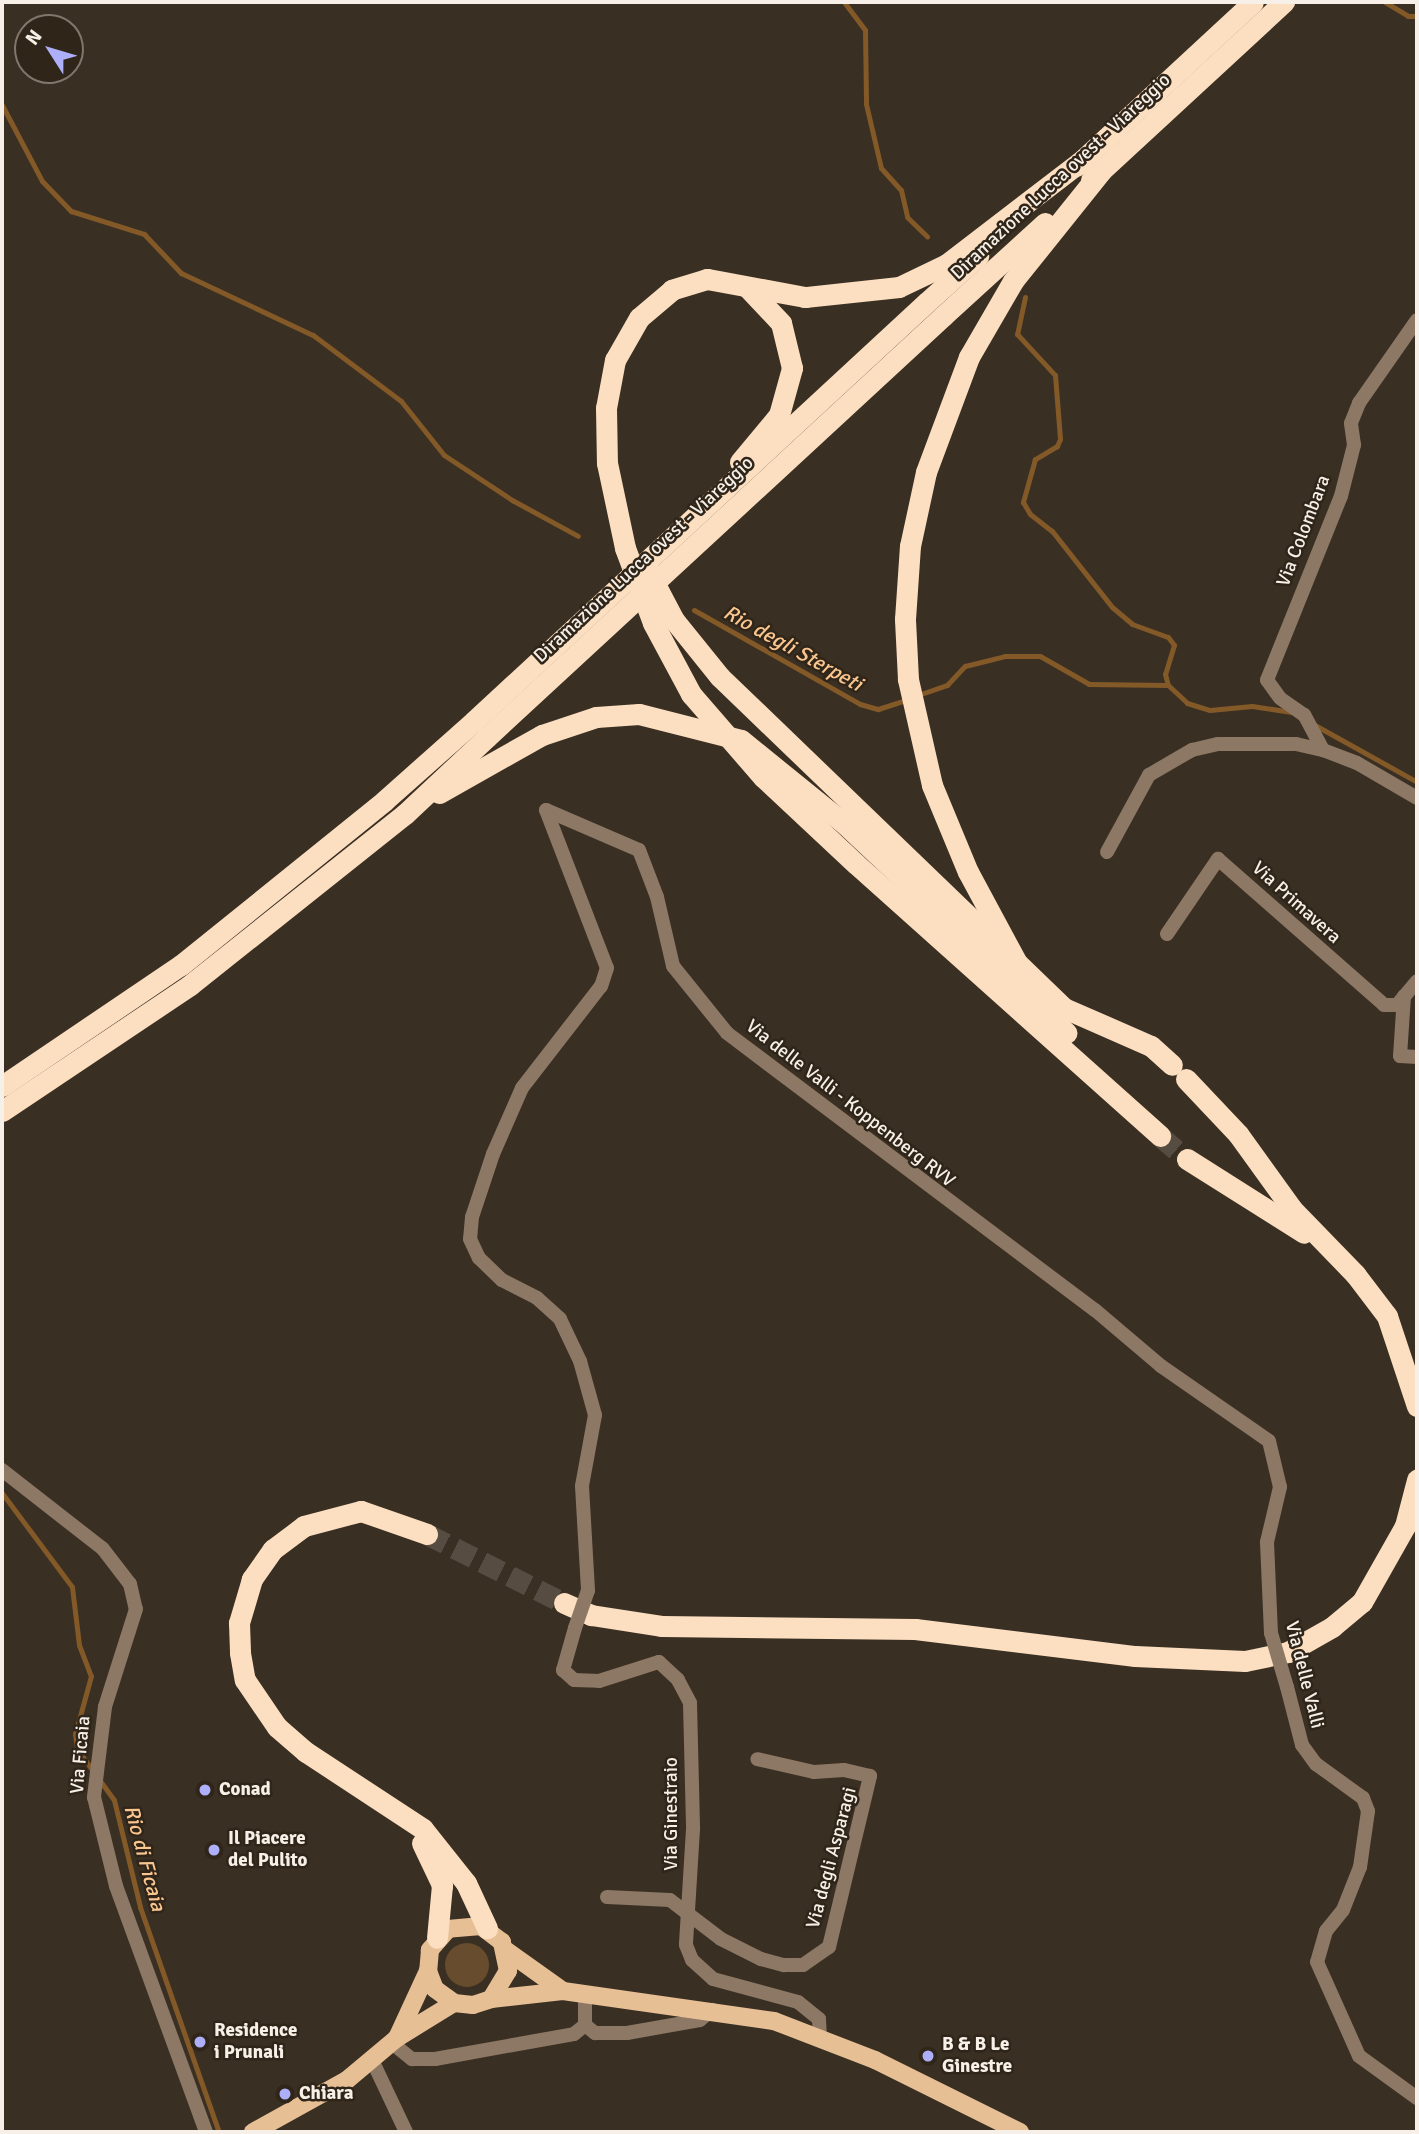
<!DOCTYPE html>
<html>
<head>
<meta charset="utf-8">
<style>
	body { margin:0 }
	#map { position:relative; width:1419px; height:2134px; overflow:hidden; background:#3a2f23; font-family:Signika,sans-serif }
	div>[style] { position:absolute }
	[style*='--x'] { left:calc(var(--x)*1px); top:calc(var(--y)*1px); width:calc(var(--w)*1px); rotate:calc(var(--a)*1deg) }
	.green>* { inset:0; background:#674c2e }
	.round { border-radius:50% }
	.stream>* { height:5px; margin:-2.5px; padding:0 2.5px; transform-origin:2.5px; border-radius:2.5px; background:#835928 }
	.highway-tunnel>* { height:21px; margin-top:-10.5px; transform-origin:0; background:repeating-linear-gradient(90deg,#564c41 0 21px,transparent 0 31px) }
	.street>* { height:14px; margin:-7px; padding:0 7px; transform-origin:7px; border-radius:7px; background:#8c7864 }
	.primary>* { height:18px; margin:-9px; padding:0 9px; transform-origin:9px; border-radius:9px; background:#e7bf95 }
	.highway>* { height:21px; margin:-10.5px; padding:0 10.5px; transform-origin:10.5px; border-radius:10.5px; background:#fcdfc1 }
	.street-bridge>* { height:14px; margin:-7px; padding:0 7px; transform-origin:7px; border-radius:7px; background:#8c7864 }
	.highway-bridge>* { height:21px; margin:-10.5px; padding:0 10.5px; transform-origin:10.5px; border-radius:10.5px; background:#fcdfc1 }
	.dots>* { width:19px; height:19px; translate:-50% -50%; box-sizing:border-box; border:4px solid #302519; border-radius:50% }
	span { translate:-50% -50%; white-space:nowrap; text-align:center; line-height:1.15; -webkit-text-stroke:5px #302519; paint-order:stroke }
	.street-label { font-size:19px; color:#f7f0e8 }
	.poi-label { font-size:19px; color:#f7f0e8; font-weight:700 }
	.left { translate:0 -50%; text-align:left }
	.water-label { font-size:21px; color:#fac68f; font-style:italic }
	.frame { position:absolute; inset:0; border:4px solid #f7f0e8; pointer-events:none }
	.north { position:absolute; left:14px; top:14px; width:70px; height:70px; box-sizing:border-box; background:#302519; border:2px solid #80766c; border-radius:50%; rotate:307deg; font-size:19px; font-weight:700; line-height:28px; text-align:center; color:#f7f0e8 }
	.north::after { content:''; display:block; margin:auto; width:24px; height:32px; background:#adaffb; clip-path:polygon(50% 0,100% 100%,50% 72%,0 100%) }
</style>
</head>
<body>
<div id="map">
	<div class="green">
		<div class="round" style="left:445px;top:1943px;width:44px;height:44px"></div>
	</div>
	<div class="stream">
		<div style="--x:844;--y:2;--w:35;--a:53"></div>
		<div style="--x:865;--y:30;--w:74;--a:89.2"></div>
		<div style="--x:866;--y:104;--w:66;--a:76.8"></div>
		<div style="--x:881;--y:168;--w:30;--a:48"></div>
		<div style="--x:901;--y:190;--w:28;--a:77"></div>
		<div style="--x:907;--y:217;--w:28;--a:44"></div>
		<div style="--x:1385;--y:2;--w:27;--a:31"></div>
		<div style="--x:1408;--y:16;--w:9;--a:0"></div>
		<div style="--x:2;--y:105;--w:86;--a:62.2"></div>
		<div style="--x:42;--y:181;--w:42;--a:46"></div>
		<div style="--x:71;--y:211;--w:77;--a:17.5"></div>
		<div style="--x:144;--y:234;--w:54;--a:46.5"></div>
		<div style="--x:181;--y:273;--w:146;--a:25.2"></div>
		<div style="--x:313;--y:335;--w:110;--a:36.9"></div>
		<div style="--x:401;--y:401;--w:69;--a:51.5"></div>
		<div style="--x:444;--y:455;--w:82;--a:33.5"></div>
		<div style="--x:512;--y:500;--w:75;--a:28.6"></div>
		<div style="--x:1025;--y:297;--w:38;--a:102"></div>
		<div style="--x:1017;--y:334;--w:56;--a:47.2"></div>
		<div style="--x:1055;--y:375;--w:64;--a:85.5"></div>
		<div style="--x:1060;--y:439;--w:8;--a:113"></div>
		<div style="--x:1057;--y:446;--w:26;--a:149"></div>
		<div style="--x:1035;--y:459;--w:45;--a:105.6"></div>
		<div style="--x:1023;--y:502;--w:14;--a:60"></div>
		<div style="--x:1030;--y:514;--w:28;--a:38"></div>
		<div style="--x:1052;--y:531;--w:97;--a:51.7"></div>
		<div style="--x:1112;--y:607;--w:26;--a:40"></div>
		<div style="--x:1132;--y:624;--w:38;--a:20"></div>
		<div style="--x:1168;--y:637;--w:10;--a:53"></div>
		<div style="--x:1174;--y:645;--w:30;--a:107"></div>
		<div style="--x:1165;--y:674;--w:11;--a:75"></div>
		<div style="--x:1168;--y:685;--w:26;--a:43"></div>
		<div style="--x:1187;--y:703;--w:24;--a:17"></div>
		<div style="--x:1210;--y:710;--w:42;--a:-5.4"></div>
		<div style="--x:1252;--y:706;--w:40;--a:8.5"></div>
		<div style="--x:694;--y:610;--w:191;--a:29.5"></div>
		<div style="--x:860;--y:704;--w:19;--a:16"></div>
		<div style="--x:878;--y:709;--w:33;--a:-18"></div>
		<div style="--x:918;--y:695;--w:31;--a:-19"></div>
		<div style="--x:947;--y:685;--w:26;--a:-47"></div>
		<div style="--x:965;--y:666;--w:41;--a:-14"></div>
		<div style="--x:1005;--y:656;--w:35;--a:0"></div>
		<div style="--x:1040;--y:656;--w:56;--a:29.7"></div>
		<div style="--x:1089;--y:684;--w:79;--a:0.7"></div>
		<div style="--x:1313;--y:724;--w:119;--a:29.1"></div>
		<div style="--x:2;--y:1493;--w:117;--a:53.3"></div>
		<div style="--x:72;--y:1587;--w:58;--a:83.1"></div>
		<div style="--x:79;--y:1645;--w:33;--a:69"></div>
		<div style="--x:91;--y:1676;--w:60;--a:105.4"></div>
		<div style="--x:75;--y:1734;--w:15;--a:82"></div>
		<div style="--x:77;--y:1749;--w:63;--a:54"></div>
		<div style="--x:114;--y:1800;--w:110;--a:76.3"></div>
		<div style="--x:140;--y:1907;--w:238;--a:70.7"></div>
	</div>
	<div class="highway-tunnel">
		<div style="--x:1160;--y:1136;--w:35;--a:40"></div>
		<div style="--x:427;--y:1534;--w:153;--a:26.7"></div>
	</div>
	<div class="street">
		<div style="--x:1323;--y:750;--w:40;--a:-118"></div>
		<div style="--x:1304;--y:715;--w:29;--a:-145"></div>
		<div style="--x:1280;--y:698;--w:22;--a:-126"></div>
		<div style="--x:1267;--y:680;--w:198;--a:-68.1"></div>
		<div style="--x:1341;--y:496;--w:53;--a:-75.7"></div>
		<div style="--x:1354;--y:445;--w:22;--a:-98"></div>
		<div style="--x:1351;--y:423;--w:22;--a:-68"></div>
		<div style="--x:1359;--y:403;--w:101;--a:-55.1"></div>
		<div style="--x:546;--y:810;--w:101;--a:23.3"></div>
		<div style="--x:639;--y:850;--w:50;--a:69"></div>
		<div style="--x:657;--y:897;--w:71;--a:76.9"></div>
		<div style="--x:673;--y:966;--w:86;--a:51.1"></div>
		<div style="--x:727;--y:1033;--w:461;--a:37"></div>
		<div style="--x:1095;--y:1310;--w:87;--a:40.3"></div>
		<div style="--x:1161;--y:1366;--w:131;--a:34.8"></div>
		<div style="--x:1269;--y:1441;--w:47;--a:76.6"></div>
		<div style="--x:1280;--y:1487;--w:57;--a:103.3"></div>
		<div style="--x:1267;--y:1542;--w:91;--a:87.5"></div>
		<div style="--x:546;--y:810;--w:169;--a:68.9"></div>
		<div style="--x:607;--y:968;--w:19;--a:108"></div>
		<div style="--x:601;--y:986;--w:129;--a:127.8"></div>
		<div style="--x:522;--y:1088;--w:72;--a:113.7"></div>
		<div style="--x:493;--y:1154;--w:66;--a:108.4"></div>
		<div style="--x:472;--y:1217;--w:22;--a:95"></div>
		<div style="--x:470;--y:1239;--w:21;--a:65"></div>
		<div style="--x:479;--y:1258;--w:32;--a:44"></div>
		<div style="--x:502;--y:1280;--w:39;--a:27"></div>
		<div style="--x:537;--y:1298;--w:31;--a:42"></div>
		<div style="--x:560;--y:1319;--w:47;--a:64.5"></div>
		<div style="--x:580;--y:1361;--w:56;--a:74.5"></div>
		<div style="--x:595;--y:1415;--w:72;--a:100.4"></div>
		<div style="--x:582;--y:1486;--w:105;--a:86.7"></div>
		<div style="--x:1107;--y:852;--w:88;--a:-61.4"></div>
		<div style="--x:1149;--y:775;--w:50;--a:-30.2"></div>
		<div style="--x:1192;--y:750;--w:27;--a:-13"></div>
		<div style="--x:1218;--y:744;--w:78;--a:0"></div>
		<div style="--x:1296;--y:744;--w:28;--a:13"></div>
		<div style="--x:1323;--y:750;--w:36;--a:21"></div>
		<div style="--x:1357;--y:763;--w:69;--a:30.3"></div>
		<div style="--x:1167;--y:934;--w:91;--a:-55.8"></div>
		<div style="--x:1218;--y:859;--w:221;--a:41.3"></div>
		<div style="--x:1384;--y:1005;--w:13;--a:0"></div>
		<div style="--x:1397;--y:1005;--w:31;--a:-50"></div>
		<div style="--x:1404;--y:996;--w:60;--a:93.8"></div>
		<div style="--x:1400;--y:1056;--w:17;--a:3"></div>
		<div style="--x:2;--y:1470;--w:128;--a:38"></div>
		<div style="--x:103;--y:1549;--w:44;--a:52.4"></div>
		<div style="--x:130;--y:1584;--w:26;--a:77"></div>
		<div style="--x:136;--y:1609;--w:103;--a:107.6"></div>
		<div style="--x:105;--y:1707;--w:91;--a:97"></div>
		<div style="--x:94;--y:1797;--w:92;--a:76.1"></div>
		<div style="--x:116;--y:1886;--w:262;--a:69.9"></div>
		<div style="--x:575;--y:1628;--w:44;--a:105.9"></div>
		<div style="--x:563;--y:1670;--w:15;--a:42"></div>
		<div style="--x:574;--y:1680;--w:25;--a:2"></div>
		<div style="--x:599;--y:1681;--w:63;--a:-17.6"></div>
		<div style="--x:659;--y:1662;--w:26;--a:43"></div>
		<div style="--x:678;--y:1680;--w:26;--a:62"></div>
		<div style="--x:690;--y:1703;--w:126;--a:88.6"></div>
		<div style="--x:693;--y:1829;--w:116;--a:93.5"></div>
		<div style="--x:686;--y:1945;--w:16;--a:68"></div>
		<div style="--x:692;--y:1960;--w:28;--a:42"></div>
		<div style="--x:713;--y:1979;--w:88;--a:15.1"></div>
		<div style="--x:798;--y:2002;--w:27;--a:39"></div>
		<div style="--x:819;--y:2019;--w:19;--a:87"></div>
		<div style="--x:1287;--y:1687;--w:60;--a:75.5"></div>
		<div style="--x:1302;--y:1745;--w:24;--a:54"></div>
		<div style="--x:1316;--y:1764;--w:58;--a:35.9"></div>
		<div style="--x:1363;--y:1798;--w:14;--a:69"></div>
		<div style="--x:1368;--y:1811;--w:57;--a:98.1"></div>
		<div style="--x:1360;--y:1867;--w:46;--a:111.6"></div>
		<div style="--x:1343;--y:1910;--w:27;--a:129"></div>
		<div style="--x:1326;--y:1931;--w:32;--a:106"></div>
		<div style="--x:1317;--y:1962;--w:103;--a:65.9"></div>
		<div style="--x:1359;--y:2056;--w:72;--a:35.9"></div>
		<div style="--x:607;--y:1897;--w:63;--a:2.7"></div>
		<div style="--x:670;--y:1900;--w:64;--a:37.4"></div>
		<div style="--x:721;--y:1939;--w:45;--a:26.6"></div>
		<div style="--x:761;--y:1959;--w:24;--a:15"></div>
		<div style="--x:784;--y:1965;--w:19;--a:0"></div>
		<div style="--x:803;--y:1965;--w:32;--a:-35"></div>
		<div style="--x:829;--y:1947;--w:176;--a:-76.5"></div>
		<div style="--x:870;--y:1776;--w:27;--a:-167"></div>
		<div style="--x:844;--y:1770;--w:30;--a:176"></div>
		<div style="--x:814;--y:1772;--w:58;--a:-167.2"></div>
		<div style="--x:585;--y:1993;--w:32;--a:90"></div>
		<div style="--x:585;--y:2025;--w:13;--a:39"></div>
		<div style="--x:595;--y:2033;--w:32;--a:0"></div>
		<div style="--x:627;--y:2033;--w:74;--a:-10.1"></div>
		<div style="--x:700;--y:2020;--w:16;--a:-40"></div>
		<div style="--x:392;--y:2043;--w:26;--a:39"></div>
		<div style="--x:412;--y:2059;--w:23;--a:0"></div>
		<div style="--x:435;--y:2059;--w:141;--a:-10.2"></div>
		<div style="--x:574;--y:2034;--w:14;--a:-39"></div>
		<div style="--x:372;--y:2060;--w:80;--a:64.7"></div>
	</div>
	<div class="primary">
		<div style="--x:507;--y:1951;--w:69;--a:35.5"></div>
		<div style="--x:491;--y:1999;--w:33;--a:-59"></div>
		<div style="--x:508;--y:1971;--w:30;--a:-102"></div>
		<div style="--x:502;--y:1942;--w:26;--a:-143"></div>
		<div style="--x:481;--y:1926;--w:33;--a:175"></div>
		<div style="--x:448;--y:1929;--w:28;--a:131"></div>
		<div style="--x:430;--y:1950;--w:21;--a:95"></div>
		<div style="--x:428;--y:1971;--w:19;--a:69"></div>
		<div style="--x:435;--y:1989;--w:24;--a:36"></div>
		<div style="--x:454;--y:2003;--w:19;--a:6"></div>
		<div style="--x:473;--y:2005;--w:19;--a:-18"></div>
		<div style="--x:491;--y:1999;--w:72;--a:-6.3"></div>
		<div style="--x:563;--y:1991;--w:213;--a:8.1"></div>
		<div style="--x:774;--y:2021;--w:108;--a:21.1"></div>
		<div style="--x:875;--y:2060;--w:162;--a:26.4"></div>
		<div style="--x:397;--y:2038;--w:74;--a:-65.2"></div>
		<div style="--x:253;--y:2132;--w:107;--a:-29"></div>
		<div style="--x:347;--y:2080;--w:65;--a:-40"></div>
		<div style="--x:397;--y:2038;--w:67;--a:-31.6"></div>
	</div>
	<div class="highway">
		<div style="--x:1085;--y:158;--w:174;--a:142.5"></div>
		<div style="--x:947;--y:264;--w:53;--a:154.4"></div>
		<div style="--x:899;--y:287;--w:95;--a:173.9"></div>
		<div style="--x:805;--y:297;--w:100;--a:-169.6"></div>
		<div style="--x:707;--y:279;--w:37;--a:163"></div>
		<div style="--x:672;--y:290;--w:43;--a:139.7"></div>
		<div style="--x:639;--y:318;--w:48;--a:119.7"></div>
		<div style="--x:615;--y:360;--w:49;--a:100.6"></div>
		<div style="--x:606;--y:408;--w:55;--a:89"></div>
		<div style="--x:607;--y:463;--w:87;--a:78"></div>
		<div style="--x:625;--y:548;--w:80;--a:69.5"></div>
		<div style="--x:653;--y:623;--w:81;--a:61.8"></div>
		<div style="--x:691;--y:694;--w:110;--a:49.1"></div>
		<div style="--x:763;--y:777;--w:127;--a:43.1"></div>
		<div style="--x:856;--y:864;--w:408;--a:41.8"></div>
		<div style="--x:1076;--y:166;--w:241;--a:-42.8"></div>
		<div style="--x:1091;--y:180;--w:263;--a:-42.7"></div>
		<div style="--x:927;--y:302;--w:69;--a:-42"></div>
		<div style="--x:943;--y:316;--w:138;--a:-42.4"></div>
		<div style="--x:740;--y:462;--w:61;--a:-50.3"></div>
		<div style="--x:779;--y:415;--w:49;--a:-74.5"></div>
		<div style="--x:792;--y:368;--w:46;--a:-103.7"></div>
		<div style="--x:781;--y:323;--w:48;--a:-133.3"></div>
		<div style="--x:646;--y:567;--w:60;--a:62.2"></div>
		<div style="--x:674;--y:620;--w:73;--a:51.1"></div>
		<div style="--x:720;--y:677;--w:477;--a:43.9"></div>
		<div style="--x:1064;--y:1008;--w:95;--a:23.6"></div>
		<div style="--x:1151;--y:1046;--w:28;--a:42"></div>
		<div style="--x:439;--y:793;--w:118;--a:-29.4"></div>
		<div style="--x:542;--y:735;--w:57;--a:-18.4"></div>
		<div style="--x:1016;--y:961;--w:101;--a:-118.3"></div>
		<div style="--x:968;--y:872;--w:94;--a:-112.5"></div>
		<div style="--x:932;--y:785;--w:109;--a:-102.8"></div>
		<div style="--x:908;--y:679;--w:60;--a:-92.9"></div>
		<div style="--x:905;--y:619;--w:73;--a:-86.1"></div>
		<div style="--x:910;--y:546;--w:76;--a:-77.8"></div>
		<div style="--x:926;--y:472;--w:123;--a:-69.5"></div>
		<div style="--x:969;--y:357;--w:88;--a:-59.9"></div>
		<div style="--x:1013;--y:281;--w:141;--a:-51.3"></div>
		<div style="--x:1186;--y:1079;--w:76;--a:46.6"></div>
		<div style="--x:1238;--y:1134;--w:92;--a:54.2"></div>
		<div style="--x:1292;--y:1209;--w:91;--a:45.9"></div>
		<div style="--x:1355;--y:1274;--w:53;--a:52.7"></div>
		<div style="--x:1387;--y:1316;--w:95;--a:71.6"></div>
		<div style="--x:2;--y:1086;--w:216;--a:-34.1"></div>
		<div style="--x:181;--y:965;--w:261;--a:-38.9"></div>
		<div style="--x:384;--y:801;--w:120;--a:-41.6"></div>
		<div style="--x:2;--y:1111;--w:226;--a:-33.8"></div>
		<div style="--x:190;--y:985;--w:275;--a:-38.5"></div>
		<div style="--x:405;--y:814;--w:112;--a:-43.2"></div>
		<div style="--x:1187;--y:1159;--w:138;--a:32.3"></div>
		<div style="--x:427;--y:1534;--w:70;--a:-160.8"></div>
		<div style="--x:361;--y:1511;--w:59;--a:165.3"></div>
		<div style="--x:304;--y:1526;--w:39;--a:143"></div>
		<div style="--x:273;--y:1549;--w:37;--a:125"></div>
		<div style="--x:252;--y:1579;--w:46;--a:106.5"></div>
		<div style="--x:239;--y:1623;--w:30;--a:88"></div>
		<div style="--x:240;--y:1653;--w:27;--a:80"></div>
		<div style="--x:245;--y:1680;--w:57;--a:55.8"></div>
		<div style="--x:277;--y:1727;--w:38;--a:41"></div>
		<div style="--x:306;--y:1752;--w:140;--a:33.3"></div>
		<div style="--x:423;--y:1829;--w:69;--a:51.5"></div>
		<div style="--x:466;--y:1883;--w:50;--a:65"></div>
		<div style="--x:564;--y:1603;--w:30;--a:24"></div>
		<div style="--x:591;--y:1615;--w:71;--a:8.9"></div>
		<div style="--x:661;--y:1626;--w:254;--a:0.7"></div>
		<div style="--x:915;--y:1629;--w:222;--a:7"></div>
		<div style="--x:1135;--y:1656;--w:110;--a:2.6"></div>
		<div style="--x:1245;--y:1661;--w:44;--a:-11.8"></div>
		<div style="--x:1288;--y:1652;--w:51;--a:-29.6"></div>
		<div style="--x:1332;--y:1627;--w:39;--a:-40"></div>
		<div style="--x:1362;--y:1602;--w:87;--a:-60.5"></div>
		<div style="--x:1405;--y:1526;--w:48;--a:-75.4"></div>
		<div style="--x:422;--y:1843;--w:47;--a:64.5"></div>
		<div style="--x:442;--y:1885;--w:53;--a:95.4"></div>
	</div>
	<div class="street-bridge">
		<div style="--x:575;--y:1628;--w:39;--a:-71"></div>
		<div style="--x:1271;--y:1633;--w:56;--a:73.5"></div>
	</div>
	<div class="highway-bridge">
		<div style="--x:596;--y:717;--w:43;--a:-4"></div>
		<div style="--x:639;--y:714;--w:105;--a:14.3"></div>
		<div style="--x:741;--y:740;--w:135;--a:39"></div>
		<div style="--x:846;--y:825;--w:303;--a:43.3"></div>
		<div style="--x:474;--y:721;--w:617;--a:-42.77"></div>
		<div style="--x:487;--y:737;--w:621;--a:-42.71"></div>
	</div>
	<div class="dots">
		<div style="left:205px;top:1790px;background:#adaffb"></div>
		<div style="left:214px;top:1850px;background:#adaffb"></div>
		<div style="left:200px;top:2042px;background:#adaffb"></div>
		<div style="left:928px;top:2056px;background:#adaffb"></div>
		<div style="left:285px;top:2094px;background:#adaffb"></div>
	</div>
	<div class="street-label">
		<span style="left:1061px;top:177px;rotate:-43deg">Diramazione Lucca ovest - Viareggio</span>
		<span style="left:1304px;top:531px;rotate:-69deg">Via Colombara</span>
		<span style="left:644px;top:560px;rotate:-43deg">Diramazione Lucca ovest - Viareggio</span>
		<span style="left:1296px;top:903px;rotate:42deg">Via Primavera</span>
		<span style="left:850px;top:1104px;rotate:38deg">Via delle Valli - Koppenberg RVV</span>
		<span style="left:1304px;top:1675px;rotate:76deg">Via delle Valli</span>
		<span style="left:81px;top:1755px;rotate:-85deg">Via Ficaia</span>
		<span style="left:672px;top:1814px;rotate:-90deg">Via Ginestraio</span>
		<span style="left:832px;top:1858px;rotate:-75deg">Via degli Asparagi</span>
	</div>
	<div class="poi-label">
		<span class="left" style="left:219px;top:1790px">Conad</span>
		<span class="left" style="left:228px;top:1850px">Il Piacere<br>del Pulito</span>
		<span class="left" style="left:214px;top:2042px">Residence<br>i Prunali</span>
		<span class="left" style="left:942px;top:2056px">B &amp; B Le<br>Ginestre</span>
		<span class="left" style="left:299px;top:2094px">Chiara</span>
	</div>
	<div class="water-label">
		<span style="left:793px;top:648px;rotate:29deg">Rio degli Sterpeti</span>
		<span style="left:145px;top:1858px;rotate:75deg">Rio di Ficaia</span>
	</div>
	<div class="frame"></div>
	<div class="north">N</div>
</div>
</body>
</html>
